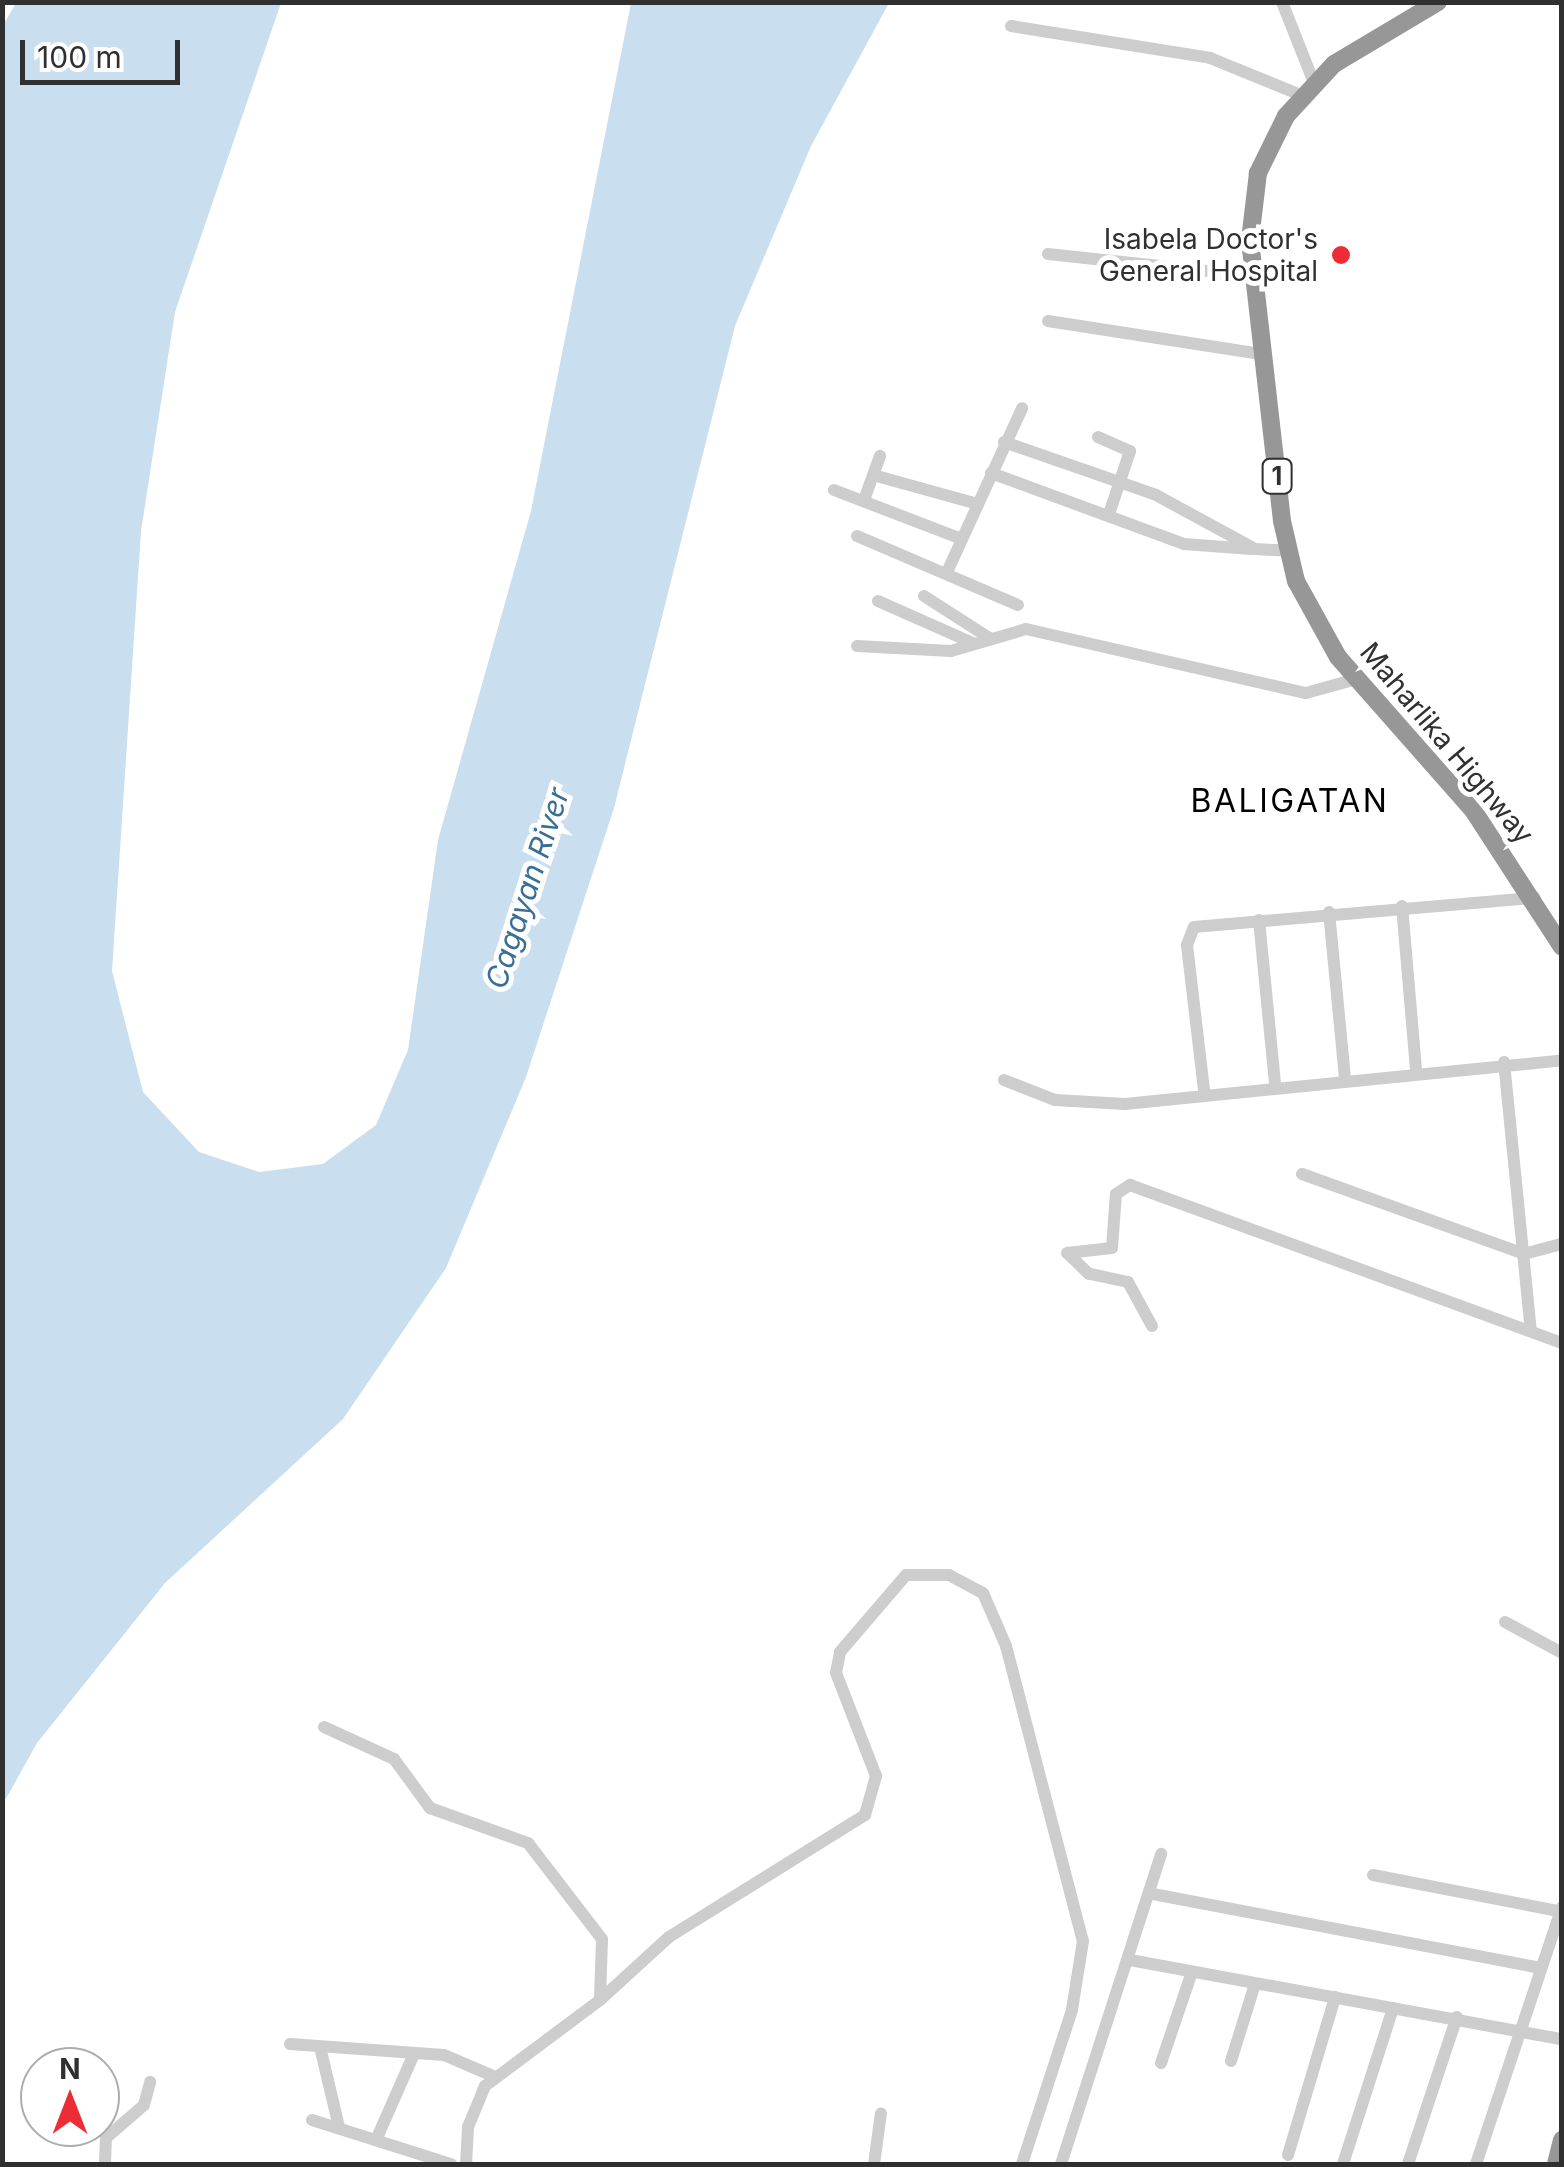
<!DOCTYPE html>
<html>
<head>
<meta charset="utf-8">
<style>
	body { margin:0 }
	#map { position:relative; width:1564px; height:2167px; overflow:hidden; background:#fff; font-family:Inter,sans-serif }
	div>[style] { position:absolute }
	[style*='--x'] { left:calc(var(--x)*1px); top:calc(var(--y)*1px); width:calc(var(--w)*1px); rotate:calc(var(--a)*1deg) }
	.water>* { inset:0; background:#c9deee }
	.minor>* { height:12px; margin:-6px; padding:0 6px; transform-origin:6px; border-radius:6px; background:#cdcdcd }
	.highway>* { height:18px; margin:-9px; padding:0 9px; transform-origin:9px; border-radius:9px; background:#979797 }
	.dots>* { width:28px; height:28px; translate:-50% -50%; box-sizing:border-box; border:5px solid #fff; border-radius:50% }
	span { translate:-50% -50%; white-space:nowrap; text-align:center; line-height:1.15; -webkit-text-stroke:10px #fff; paint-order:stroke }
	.shield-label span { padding:2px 8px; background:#fff; border:2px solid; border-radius:8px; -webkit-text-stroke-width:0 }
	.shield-label { font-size:25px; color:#303030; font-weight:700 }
	.poi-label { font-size:28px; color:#303030 }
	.right { translate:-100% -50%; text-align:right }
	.street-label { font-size:28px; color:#303030 }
	.water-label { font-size:30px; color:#3a6f95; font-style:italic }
	.quarter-label { font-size:32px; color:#000; letter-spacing:2.5px }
	.frame { position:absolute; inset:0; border:5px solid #303030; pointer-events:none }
	.north { position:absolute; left:20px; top:2047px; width:100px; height:100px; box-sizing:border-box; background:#fff; border:2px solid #acacac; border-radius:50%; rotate:0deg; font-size:28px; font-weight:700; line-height:40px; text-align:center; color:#303030 }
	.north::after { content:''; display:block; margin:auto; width:35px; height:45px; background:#ec2d35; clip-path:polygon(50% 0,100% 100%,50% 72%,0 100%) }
	.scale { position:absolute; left:20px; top:40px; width:160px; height:45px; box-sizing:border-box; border:5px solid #303030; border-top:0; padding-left:12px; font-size:30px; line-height:35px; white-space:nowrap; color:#303030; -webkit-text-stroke:8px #fff; paint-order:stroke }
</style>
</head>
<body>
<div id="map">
	<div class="water">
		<div style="clip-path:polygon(16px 3px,281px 3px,175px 312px,141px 531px,112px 971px,143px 1092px,199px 1152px,259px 1172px,323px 1164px,376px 1125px,408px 1050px,438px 840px,531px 511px,631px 3px,889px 3px,811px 146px,735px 326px,614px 808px,526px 1077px,446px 1268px,343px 1419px,165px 1583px,37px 1743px,3px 1804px,2px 27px)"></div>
	</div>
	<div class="minor">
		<div style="--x:1282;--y:2;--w:87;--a:68.4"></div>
		<div style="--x:1011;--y:26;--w:202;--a:9.1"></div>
		<div style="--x:1210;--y:58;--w:100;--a:22.2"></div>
		<div style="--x:1048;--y:254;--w:207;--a:6.1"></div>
		<div style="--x:1048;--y:321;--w:217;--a:8.8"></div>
		<div style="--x:1098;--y:437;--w:35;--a:24"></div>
		<div style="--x:1130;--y:451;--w:66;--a:108.4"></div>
		<div style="--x:1004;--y:442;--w:161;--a:19.2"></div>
		<div style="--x:1156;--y:495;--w:113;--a:28.6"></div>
		<div style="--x:1255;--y:549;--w:33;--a:3"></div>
		<div style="--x:991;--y:473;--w:206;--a:20.2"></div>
		<div style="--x:1184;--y:544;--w:68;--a:4.2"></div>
		<div style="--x:873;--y:475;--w:105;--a:15.5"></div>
		<div style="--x:834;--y:490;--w:134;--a:21"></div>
		<div style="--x:864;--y:500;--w:47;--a:-70"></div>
		<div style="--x:857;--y:536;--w:175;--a:23.2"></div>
		<div style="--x:948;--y:570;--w:178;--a:-65.4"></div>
		<div style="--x:924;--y:596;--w:80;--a:32.7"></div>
		<div style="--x:878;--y:601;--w:104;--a:23.9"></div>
		<div style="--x:857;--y:646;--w:94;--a:3"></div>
		<div style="--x:951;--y:651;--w:78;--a:-16.3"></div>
		<div style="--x:1026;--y:629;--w:287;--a:12.9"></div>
		<div style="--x:1306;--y:693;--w:49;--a:-15.5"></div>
		<div style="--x:1402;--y:906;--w:164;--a:85.1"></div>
		<div style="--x:1329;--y:912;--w:168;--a:84.5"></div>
		<div style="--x:1259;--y:920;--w:164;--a:84.4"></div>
		<div style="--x:1504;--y:1062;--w:270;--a:84.3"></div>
		<div style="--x:1004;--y:1080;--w:55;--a:21.4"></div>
		<div style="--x:1055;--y:1100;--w:70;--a:3.3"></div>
		<div style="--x:1125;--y:1104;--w:439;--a:-5.7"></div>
		<div style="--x:1204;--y:1090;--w:146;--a:-96.7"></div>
		<div style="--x:1187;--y:945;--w:19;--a:-69"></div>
		<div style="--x:1194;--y:927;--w:342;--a:-4.9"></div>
		<div style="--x:1302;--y:1174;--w:236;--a:19.8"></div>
		<div style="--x:1524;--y:1254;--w:39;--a:-15"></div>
		<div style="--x:1152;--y:1326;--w:50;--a:-118.6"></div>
		<div style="--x:1128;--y:1282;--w:40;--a:-168"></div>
		<div style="--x:1089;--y:1274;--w:30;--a:-136"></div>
		<div style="--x:1067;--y:1253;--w:45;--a:-6.3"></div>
		<div style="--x:1112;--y:1248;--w:54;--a:-85.8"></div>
		<div style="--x:1116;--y:1194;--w:17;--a:-33"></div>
		<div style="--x:1130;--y:1185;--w:460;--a:20.1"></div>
		<div style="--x:1505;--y:1622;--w:65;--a:28.5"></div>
		<div style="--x:324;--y:1727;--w:77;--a:24.6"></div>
		<div style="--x:394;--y:1759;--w:61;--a:53.7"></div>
		<div style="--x:430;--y:1808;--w:104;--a:19.7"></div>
		<div style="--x:528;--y:1843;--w:121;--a:52.4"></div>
		<div style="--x:602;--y:1939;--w:61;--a:91.9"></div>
		<div style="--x:600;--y:2000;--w:144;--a:143.2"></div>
		<div style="--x:485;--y:2086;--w:44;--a:112.5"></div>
		<div style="--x:468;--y:2127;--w:37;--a:93"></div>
		<div style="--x:1373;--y:1875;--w:189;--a:11"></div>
		<div style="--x:1153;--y:1894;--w:391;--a:10.8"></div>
		<div style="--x:1130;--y:1960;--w:439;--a:10.4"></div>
		<div style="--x:600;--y:2000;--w:93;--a:-42.4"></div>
		<div style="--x:669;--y:1937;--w:231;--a:-31.9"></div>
		<div style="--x:865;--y:1815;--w:41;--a:-74.2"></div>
		<div style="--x:876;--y:1776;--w:110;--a:-111.2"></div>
		<div style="--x:836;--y:1673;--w:21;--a:-79"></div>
		<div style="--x:840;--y:1652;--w:101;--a:-49.4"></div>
		<div style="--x:906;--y:1575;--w:43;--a:0"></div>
		<div style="--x:949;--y:1575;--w:38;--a:28"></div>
		<div style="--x:983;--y:1593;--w:58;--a:66.5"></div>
		<div style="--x:1006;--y:1646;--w:305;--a:75.4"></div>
		<div style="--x:1083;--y:1941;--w:70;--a:99.1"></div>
		<div style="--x:1072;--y:2010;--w:162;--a:108"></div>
		<div style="--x:290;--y:2044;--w:154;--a:4.1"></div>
		<div style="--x:444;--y:2055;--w:53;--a:23.2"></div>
		<div style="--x:320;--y:2047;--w:82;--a:76.6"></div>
		<div style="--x:1231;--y:2061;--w:81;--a:-72.7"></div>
		<div style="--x:1161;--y:2063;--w:96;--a:-71.2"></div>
		<div style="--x:312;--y:2120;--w:146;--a:17.6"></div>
		<div style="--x:376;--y:2140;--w:94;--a:-66.2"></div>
		<div style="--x:1288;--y:2155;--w:165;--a:-73.4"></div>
		<div style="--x:105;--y:2164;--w:26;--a:-88"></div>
		<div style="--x:106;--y:2138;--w:50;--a:-41"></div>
		<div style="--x:144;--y:2105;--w:24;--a:-75"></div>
		<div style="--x:874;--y:2164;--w:51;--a:-82.2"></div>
		<div style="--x:1061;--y:2164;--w:326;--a:-72.1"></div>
		<div style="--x:1343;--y:2164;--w:164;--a:-72.2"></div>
		<div style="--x:1408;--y:2164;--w:155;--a:-71.6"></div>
		<div style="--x:1476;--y:2164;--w:271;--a:-71.5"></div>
	</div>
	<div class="highway">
		<div style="--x:1438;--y:2;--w:121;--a:149.2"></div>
		<div style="--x:1334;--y:64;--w:71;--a:132.7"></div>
		<div style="--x:1286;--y:116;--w:64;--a:116.2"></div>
		<div style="--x:1258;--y:173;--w:67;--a:96.8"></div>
		<div style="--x:1250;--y:240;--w:283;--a:83.5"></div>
		<div style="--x:1282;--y:521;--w:62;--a:76.9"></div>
		<div style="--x:1296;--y:581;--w:87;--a:61.1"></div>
		<div style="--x:1338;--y:657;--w:204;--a:48.6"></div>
		<div style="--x:1473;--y:810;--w:163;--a:57"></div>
		<div style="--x:1556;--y:2164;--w:25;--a:-76"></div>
	</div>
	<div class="dots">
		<div style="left:1341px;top:255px;background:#ec2d35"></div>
	</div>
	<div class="shield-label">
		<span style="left:1277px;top:476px">1</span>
	</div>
	<div class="poi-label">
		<span class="right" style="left:1318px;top:255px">Isabela Doctor's<br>General Hospital</span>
	</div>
	<div class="street-label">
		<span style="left:1447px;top:743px;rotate:50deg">Maharlika Highway</span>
	</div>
	<div class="water-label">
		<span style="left:527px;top:888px;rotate:-72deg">Cagayan River</span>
	</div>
	<div class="quarter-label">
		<span style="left:1290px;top:801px">BALIGATAN</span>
	</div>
	<div class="frame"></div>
	<div class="north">N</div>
	<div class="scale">100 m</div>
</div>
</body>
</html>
